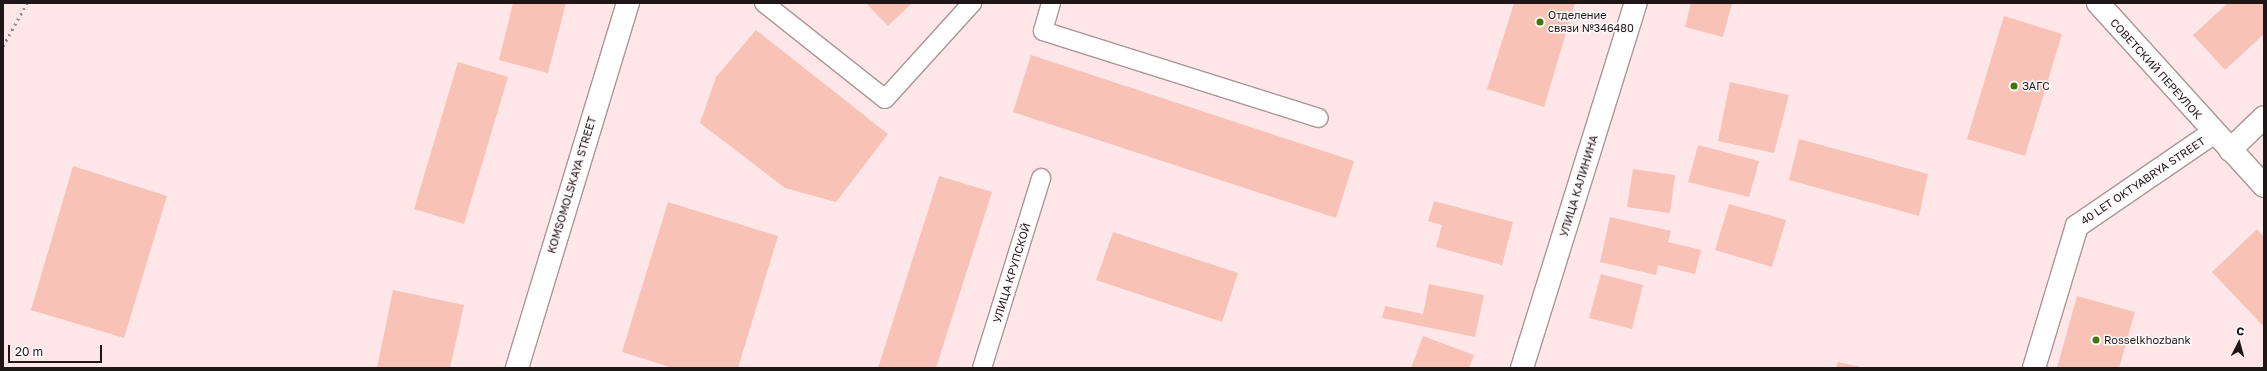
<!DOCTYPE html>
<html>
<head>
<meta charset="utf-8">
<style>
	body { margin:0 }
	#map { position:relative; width:2267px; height:371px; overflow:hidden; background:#ffe7e9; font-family:"Golos Text",sans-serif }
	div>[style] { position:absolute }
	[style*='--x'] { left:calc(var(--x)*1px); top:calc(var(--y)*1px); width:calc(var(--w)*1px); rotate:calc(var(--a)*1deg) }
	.building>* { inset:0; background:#f8c3b6 }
	.roads { filter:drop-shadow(1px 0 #aa9496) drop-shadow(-1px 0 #aa9496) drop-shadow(0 1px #aa9496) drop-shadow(0 -1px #aa9496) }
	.service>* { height:18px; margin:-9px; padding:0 9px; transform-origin:9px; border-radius:9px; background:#fff }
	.minor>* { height:22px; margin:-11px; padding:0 11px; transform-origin:11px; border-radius:11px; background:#fff }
	.primary>* { height:22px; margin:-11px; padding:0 11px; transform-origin:11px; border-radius:11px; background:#fff }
	.rail>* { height:3px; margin-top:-1.5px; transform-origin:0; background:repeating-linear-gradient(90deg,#998789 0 2px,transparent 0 6px) }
	.dots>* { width:11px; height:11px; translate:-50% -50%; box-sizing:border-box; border:2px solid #fef9fa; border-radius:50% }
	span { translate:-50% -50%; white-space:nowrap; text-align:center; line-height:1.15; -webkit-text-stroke:3px #fef9fa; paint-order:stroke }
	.poi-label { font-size:11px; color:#1f1618 }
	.left { translate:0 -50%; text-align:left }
	.street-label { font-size:11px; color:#1f1618 }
	.frame { position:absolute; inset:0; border:4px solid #1f1618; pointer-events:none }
	.north { position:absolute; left:2219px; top:323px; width:40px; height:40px; -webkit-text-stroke:3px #fef9fa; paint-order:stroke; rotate:6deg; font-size:11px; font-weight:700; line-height:16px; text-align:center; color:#1f1618 }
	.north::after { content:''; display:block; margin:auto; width:14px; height:18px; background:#1f1618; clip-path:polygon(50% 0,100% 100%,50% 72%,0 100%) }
	.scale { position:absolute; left:8px; top:345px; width:94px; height:18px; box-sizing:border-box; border:2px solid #1f1618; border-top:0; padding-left:5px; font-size:12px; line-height:14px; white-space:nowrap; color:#1f1618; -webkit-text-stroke:3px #fef9fa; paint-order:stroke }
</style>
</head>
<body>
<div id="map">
	<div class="building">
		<div style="clip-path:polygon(513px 3px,566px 3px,548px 73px,499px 60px)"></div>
		<div style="clip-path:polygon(866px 3px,912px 3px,888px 26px)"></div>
		<div style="clip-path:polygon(1514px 3px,1575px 3px,1544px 107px,1487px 89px)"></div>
		<div style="clip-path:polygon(1691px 3px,1732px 3px,1723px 37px,1685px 27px)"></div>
		<div style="clip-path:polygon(2228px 3px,2264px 3px,2264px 34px,2225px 70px,2193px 35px)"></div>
		<div style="clip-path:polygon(2004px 16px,2062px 34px,2025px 156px,1967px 139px)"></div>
		<div style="clip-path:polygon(756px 30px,888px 134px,836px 202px,785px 188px,700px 123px,716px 77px)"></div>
		<div style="clip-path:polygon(1031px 55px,1354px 161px,1336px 218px,1013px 112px)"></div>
		<div style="clip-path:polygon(458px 62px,508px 77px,464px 224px,414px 209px)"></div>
		<div style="clip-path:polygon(1730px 82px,1789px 95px,1774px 153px,1718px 141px)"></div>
		<div style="clip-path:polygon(1799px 139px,1928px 174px,1919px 216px,1789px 180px)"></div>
		<div style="clip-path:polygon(1698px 145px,1759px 161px,1749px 197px,1688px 182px)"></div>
		<div style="clip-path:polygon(73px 166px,167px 196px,124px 338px,31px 310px)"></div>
		<div style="clip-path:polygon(1633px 169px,1675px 175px,1670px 213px,1627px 207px)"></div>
		<div style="clip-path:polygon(939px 176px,992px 192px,936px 368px,878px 368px)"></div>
		<div style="clip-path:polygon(1434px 201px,1513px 222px,1502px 265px,1436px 247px,1442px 225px,1428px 221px)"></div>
		<div style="clip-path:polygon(668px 202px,778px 236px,738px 368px,673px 368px,622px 352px)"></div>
		<div style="clip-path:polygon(1729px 204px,1786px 220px,1772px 267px,1715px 250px)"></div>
		<div style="clip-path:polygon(1610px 217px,1671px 231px,1668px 242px,1701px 250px,1695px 274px,1658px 265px,1656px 275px,1600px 262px)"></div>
		<div style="clip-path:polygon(2257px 229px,2264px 237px,2264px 327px,2212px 272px)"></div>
		<div style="clip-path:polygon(1113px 232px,1238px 273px,1222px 322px,1096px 280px)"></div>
		<div style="clip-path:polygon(1601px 274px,1643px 285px,1632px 329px,1589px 318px)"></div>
		<div style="clip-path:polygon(1429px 284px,1484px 295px,1475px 337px,1382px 318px,1385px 306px,1423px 314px)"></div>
		<div style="clip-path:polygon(393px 290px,464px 305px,450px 368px,377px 368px)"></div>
		<div style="clip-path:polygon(2077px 296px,2135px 312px,2119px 368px,2057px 368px)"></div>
		<div style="clip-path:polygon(1423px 336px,1474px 355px,1469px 368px,1411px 368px)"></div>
		<div style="clip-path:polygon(1838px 362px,1861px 367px,1861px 368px,1836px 368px)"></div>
	</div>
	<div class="roads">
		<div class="service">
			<div style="--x:764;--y:3;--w:154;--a:38.4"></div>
			<div style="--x:885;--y:99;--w:130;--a:-47.8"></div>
			<div style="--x:1051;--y:3;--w:29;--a:106"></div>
			<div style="--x:1043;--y:31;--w:289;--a:17.5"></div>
			<div style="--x:982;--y:368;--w:199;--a:-72.7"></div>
		</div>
		<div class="minor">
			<div style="--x:2098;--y:3;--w:247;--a:47.8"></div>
			<div style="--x:2230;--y:150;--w:47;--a:-44.1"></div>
			<div style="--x:1522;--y:368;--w:382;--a:-72.7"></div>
			<div style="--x:2034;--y:368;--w:148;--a:-73.2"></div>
			<div style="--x:2077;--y:226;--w:165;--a:-34.4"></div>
		</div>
		<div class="primary">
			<div style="--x:517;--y:368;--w:382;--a:-73.1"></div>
		</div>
	</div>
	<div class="rail">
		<div style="--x:3;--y:46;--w:49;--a:-60.8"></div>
	</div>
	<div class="dots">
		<div style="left:1540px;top:22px;background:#417704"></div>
		<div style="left:2014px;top:86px;background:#417704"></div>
		<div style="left:2096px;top:340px;background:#417704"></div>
	</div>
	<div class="poi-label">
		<span class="left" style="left:1548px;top:22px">Отделение<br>связи №346480</span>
		<span class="left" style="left:2022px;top:86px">ЗАГС</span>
		<span class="left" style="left:2104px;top:340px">Rosselkhozbank</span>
	</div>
	<div class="street-label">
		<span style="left:2156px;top:69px;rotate:48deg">СОВЕТСКИЙ ПЕРЕУЛОК</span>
		<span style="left:2143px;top:181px;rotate:-34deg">40 LET OKTYABRYA STREET</span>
		<span style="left:572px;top:185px;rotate:-73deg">KOMSOMOLSKAYA STREET</span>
		<span style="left:1579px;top:186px;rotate:-73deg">УЛИЦА КАЛИНИНА</span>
		<span style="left:1012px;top:273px;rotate:-73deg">УЛИЦА КРУПСКОЙ</span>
	</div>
	<div class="frame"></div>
	<div class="north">С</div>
	<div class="scale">20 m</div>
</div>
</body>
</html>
